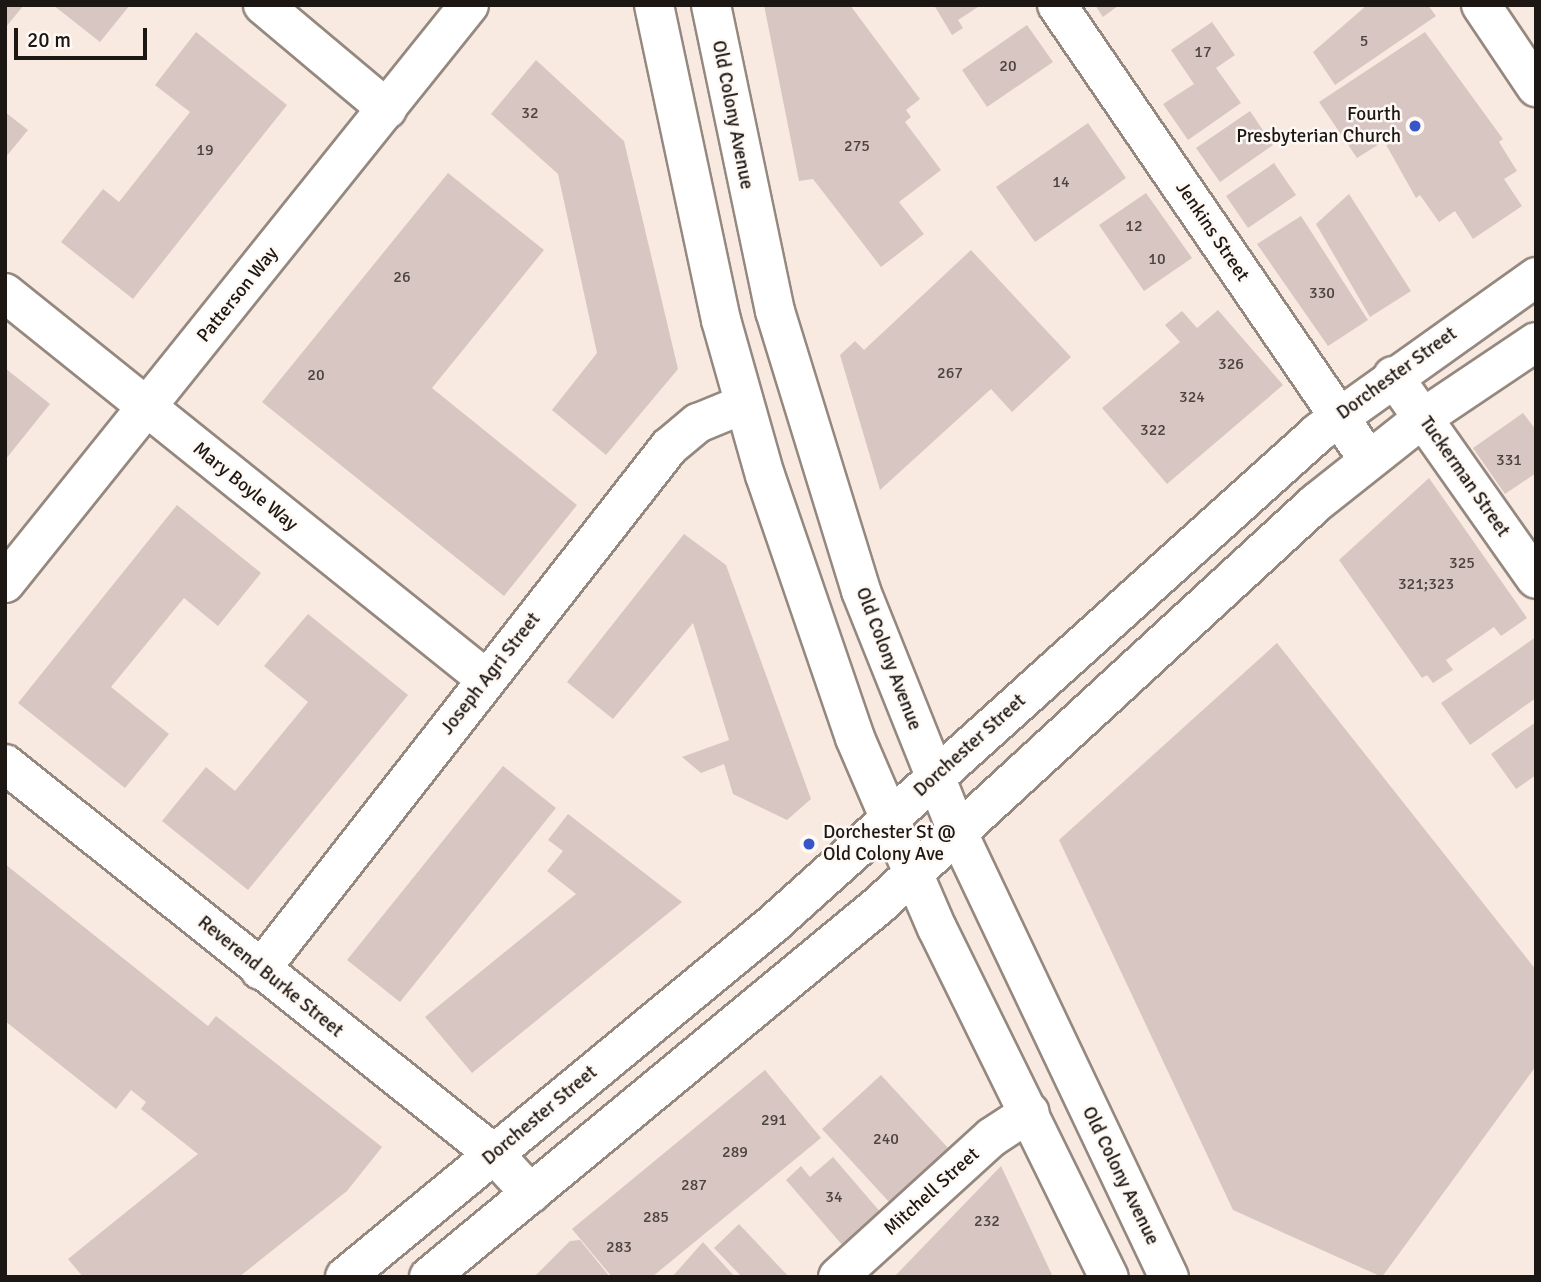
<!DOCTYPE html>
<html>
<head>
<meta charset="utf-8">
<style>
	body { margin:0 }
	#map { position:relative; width:1541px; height:1282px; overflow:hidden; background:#f8eae0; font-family:Signika,sans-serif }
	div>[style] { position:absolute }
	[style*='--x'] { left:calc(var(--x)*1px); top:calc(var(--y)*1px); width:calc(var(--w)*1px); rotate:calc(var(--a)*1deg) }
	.building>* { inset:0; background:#d8c6c3 }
	.roads { filter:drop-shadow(2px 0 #95887f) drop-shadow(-2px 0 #95887f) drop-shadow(0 2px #95887f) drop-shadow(0 -2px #95887f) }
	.street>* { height:38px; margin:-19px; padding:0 19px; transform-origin:19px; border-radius:19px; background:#fff }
	.secondary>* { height:38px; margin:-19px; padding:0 19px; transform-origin:19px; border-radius:19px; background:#fff }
	.primary>* { height:38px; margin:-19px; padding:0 19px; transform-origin:19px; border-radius:19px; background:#fff }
	.dots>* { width:19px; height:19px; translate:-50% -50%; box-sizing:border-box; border:4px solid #fff9f5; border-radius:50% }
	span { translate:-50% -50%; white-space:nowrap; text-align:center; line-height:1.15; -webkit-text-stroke:5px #fff9f5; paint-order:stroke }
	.number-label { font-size:16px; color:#4b433f }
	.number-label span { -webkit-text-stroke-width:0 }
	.street-label { font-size:19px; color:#1c1713 }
	.poi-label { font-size:19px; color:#1c1713 }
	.right { translate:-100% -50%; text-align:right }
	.left { translate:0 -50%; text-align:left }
	.frame { position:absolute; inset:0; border:7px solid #1c1713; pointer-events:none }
	.scale { position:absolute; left:14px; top:28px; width:133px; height:32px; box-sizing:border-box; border:4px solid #1c1713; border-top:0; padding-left:9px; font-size:21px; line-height:24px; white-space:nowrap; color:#1c1713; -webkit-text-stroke:5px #fff9f5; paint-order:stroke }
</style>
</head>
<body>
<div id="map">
	<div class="building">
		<div style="clip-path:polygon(5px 5px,24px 5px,5px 28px)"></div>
		<div style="clip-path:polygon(53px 5px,130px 5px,100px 42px)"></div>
		<div style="clip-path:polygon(764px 5px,850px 5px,920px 99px,906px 110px,911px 117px,905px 122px,941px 170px,899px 202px,924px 234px,881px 267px,813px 179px,799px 181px)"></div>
		<div style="clip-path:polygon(934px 5px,981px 5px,958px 20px,963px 28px,952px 35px)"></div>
		<div style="clip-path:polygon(1095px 5px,1119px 5px,1103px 17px)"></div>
		<div style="clip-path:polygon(1367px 5px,1428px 5px,1436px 16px,1335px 85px,1313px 52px)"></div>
		<div style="clip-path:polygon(1212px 22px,1235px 55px,1216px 68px,1241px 103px,1188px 140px,1163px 104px,1194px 84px,1171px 50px)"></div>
		<div style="clip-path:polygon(1027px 25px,1053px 62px,987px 107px,962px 70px)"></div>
		<div style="clip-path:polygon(196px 32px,287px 105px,133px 299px,61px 242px,103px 189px,119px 202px,190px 112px,155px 85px)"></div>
		<div style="clip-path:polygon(1425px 32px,1503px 139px,1499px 142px,1517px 171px,1504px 179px,1522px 206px,1473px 239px,1455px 211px,1439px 222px,1420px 195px,1416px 198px,1384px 141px,1357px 158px,1319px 102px)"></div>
		<div style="clip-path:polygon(536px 60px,624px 141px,678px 369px,606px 455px,552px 410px,597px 353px,558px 174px,491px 114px)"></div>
		<div style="clip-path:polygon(1250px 111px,1273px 145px,1220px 182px,1196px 148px)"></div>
		<div style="clip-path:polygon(5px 112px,28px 130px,5px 158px)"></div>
		<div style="clip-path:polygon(1088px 123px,1126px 178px,1035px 242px,996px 187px)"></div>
		<div style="clip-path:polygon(1274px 163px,1296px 195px,1248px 228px,1226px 196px)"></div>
		<div style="clip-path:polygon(448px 173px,544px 250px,432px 388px,577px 505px,504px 596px,262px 402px)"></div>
		<div style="clip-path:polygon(1146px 193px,1192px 258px,1144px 291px,1099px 225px)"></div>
		<div style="clip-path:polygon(1349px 194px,1411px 291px,1370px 317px,1316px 224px)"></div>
		<div style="clip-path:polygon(1301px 216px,1368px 320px,1328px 346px,1257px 244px)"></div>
		<div style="clip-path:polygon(971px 250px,1071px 357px,1012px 412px,991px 389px,880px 490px,840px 355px,855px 341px,864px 350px)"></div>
		<div style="clip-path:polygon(1218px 310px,1283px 385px,1167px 484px,1102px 408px,1180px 342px,1165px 325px,1182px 311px,1197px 328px)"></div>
		<div style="clip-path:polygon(5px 368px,50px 404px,5px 460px)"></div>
		<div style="clip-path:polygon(1523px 413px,1536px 430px,1536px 473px,1505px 494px,1473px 448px)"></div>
		<div style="clip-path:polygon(1429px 478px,1527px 618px,1501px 636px,1494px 627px,1446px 660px,1453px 670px,1433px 683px,1427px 675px,1422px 678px,1339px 560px)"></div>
		<div style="clip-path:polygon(177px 505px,261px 573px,218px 626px,184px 598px,111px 687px,169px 734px,125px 788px,18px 703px)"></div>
		<div style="clip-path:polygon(684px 534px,726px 565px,811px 799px,787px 820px,733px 794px,724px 764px,701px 773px,682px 757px,729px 740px,693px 623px,613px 719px,567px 682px)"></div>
		<div style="clip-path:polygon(308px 614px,408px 695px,248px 890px,162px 821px,206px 767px,235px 791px,308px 702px,264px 666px)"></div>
		<div style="clip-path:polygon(1536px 637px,1536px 698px,1470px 745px,1441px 703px)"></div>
		<div style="clip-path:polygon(1277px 643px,1536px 970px,1536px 1066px,1382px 1277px,1233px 1210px,1059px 840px)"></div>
		<div style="clip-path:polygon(1536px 722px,1536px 775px,1516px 789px,1491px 754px)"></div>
		<div style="clip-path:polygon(503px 766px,556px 808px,400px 1002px,347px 960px)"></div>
		<div style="clip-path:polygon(568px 814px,682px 902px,472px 1073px,425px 1017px,576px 894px,547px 871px,563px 851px,548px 840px)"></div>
		<div style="clip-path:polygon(5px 864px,208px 1026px,216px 1016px,382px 1147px,347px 1191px,239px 1277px,83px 1277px,68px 1259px,198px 1154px,141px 1109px,146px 1102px,131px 1090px,116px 1109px,5px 1021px)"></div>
		<div style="clip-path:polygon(765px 1070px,821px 1138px,652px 1277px,612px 1277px,572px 1229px)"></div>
		<div style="clip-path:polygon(881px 1075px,949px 1149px,890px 1203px,822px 1129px)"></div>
		<div style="clip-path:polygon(833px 1157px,882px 1214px,844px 1247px,786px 1180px,801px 1166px,810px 1177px)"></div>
		<div style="clip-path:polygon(1001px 1166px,1053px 1277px,894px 1277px)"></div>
		<div style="clip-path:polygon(739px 1224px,789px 1277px,742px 1277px,714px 1248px)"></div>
		<div style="clip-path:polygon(580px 1240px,610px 1277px,534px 1277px,570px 1241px)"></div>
		<div style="clip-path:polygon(703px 1242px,735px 1277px,672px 1277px)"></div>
	</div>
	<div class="roads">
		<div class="street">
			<div style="--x:263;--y:5;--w:162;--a:40"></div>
			<div style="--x:1057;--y:5;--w:550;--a:55.59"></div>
			<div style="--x:1481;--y:5;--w:99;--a:56.1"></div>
			<div style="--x:5;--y:293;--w:617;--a:38.75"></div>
			<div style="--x:1393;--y:376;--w:248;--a:54.8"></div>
			<div style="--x:5;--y:583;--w:741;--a:-51.24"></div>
			<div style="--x:5;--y:764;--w:625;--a:38.57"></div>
			<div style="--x:494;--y:1154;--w:54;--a:47.2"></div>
			<div style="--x:260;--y:970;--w:664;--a:-51.97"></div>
			<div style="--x:669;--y:447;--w:38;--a:-40"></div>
			<div style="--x:698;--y:423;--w:50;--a:-22.4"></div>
			<div style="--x:838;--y:1277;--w:208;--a:-42.3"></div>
			<div style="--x:992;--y:1137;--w:45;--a:-33.3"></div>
		</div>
		<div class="secondary">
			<div style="--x:345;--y:1277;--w:555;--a:-39.51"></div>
			<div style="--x:773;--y:924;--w:735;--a:-42.02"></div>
			<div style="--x:1319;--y:432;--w:267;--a:-35.5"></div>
			<div style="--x:429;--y:1277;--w:582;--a:-39.57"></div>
			<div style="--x:878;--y:906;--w:597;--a:-42.62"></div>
			<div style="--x:1317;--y:502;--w:135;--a:-38.4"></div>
			<div style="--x:1423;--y:418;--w:136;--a:-33.9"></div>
		</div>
		<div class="primary">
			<div style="--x:654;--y:5;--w:322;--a:78"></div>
			<div style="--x:721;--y:320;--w:161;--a:74.2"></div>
			<div style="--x:765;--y:475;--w:278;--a:71.1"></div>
			<div style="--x:855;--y:738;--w:207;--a:66.7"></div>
			<div style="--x:937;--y:928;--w:389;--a:63.8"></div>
			<div style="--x:711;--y:5;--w:313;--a:78.2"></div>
			<div style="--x:775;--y:311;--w:293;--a:72.9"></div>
			<div style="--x:861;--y:591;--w:258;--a:68.2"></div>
			<div style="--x:957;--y:831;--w:494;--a:64.6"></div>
		</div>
	</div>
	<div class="dots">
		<div style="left:1415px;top:126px;background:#3757c8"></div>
		<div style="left:809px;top:844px;background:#3757c8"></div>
	</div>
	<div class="number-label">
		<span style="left:1364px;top:41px">5</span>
		<span style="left:1203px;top:52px">17</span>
		<span style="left:1008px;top:66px">20</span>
		<span style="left:530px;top:113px">32</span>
		<span style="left:857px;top:146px">275</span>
		<span style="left:205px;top:150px">19</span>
		<span style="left:1061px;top:182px">14</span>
		<span style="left:1134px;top:226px">12</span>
		<span style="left:1157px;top:259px">10</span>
		<span style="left:402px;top:277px">26</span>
		<span style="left:1322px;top:293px">330</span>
		<span style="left:1231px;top:364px">326</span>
		<span style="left:950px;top:373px">267</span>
		<span style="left:316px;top:375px">20</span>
		<span style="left:1192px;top:397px">324</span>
		<span style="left:1153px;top:430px">322</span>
		<span style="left:1509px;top:460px">331</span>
		<span style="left:1462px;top:563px">325</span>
		<span style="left:1426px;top:584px">321;323</span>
		<span style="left:774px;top:1120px">291</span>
		<span style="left:886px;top:1139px">240</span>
		<span style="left:735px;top:1152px">289</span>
		<span style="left:694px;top:1185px">287</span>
		<span style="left:834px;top:1197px">34</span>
		<span style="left:656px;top:1217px">285</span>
		<span style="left:987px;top:1221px">232</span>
		<span style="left:619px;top:1247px">283</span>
	</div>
	<div class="street-label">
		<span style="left:732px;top:115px;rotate:79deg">Old Colony Avenue</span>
		<span style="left:1212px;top:232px;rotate:56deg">Jenkins Street</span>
		<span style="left:238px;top:295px;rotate:-51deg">Patterson Way</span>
		<span style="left:1397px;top:374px;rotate:-36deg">Dorchester Street</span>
		<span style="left:1464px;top:477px;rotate:55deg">Tuckerman Street</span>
		<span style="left:245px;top:487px;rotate:39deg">Mary Boyle Way</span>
		<span style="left:888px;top:659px;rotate:69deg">Old Colony Avenue</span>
		<span style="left:491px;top:674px;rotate:-52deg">Joseph Agri Street</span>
		<span style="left:970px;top:746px;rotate:-42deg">Dorchester Street</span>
		<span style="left:270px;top:977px;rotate:39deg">Reverend Burke Street</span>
		<span style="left:540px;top:1116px;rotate:-40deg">Dorchester Street</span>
		<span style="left:1120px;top:1176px;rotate:64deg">Old Colony Avenue</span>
		<span style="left:932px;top:1192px;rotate:-42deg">Mitchell Street</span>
	</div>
	<div class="poi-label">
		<span class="right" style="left:1401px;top:126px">Fourth<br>Presbyterian Church</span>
		<span class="left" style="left:823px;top:844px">Dorchester St @<br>Old Colony Ave</span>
	</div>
	<div class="frame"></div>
	<div class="scale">20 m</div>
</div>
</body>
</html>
